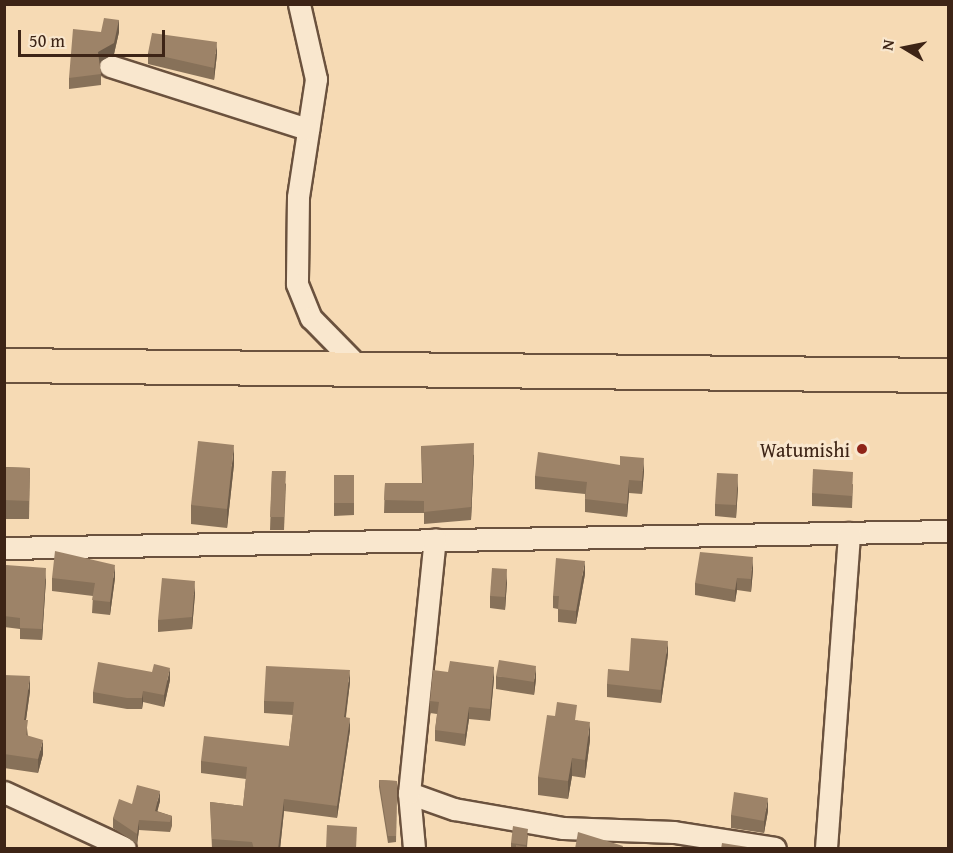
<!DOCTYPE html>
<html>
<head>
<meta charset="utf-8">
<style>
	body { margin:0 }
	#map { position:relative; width:953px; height:853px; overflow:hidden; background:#f6dab4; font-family:"Gentium Book Plus",serif }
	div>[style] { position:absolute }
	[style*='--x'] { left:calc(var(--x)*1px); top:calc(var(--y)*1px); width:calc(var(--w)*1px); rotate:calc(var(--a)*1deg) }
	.roads { filter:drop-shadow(2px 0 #6b523e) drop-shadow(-2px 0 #6b523e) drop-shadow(0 2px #6b523e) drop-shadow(0 -2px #6b523e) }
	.minor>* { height:21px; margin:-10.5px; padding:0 10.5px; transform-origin:10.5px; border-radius:10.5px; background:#f9e7ce }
	.trunk>* { height:33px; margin:-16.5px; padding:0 16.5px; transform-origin:16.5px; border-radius:16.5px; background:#f6dab4 }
	.wall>* { inset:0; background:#877159 }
	.shaded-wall>* { inset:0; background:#6e5c49 }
	.building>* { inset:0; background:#9d8368 }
	.dots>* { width:16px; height:16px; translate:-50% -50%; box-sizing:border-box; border:3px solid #f9e7ce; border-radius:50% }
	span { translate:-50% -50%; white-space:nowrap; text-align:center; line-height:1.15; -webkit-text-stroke:6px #f9e7ce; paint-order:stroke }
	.poi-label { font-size:20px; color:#3d2416 }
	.right { translate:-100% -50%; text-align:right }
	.frame { position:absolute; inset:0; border:6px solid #3d2416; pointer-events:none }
	.north { position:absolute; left:875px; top:18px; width:60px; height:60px; -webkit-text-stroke:4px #f9e7ce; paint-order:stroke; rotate:280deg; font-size:16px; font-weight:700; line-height:24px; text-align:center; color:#3d2416 }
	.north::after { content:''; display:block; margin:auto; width:21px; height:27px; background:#3d2416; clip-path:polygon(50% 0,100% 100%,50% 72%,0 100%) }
	.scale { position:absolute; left:18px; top:30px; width:147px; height:27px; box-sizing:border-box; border:3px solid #3d2416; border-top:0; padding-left:8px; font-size:18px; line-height:21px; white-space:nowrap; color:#3d2416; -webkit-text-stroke:4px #f9e7ce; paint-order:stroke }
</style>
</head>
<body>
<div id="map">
	<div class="roads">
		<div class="minor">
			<div style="--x:299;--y:4;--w:77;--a:77.2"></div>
			<div style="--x:316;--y:79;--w:119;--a:98.7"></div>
			<div style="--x:298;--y:197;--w:87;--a:90.7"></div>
			<div style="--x:297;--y:284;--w:37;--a:68"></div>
			<div style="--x:311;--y:318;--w:70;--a:45.6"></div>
			<div style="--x:110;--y:66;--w:208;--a:17.7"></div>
			<div style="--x:4;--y:548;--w:944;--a:-1.03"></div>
			<div style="--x:4;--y:792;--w:133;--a:24.8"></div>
			<div style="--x:409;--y:793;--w:48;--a:19.6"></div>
			<div style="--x:454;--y:809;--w:111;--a:9.9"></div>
			<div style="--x:563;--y:828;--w:111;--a:2.1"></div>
			<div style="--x:674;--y:832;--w:102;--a:9"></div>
			<div style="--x:414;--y:848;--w:55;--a:-95.2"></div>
			<div style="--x:409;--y:793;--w:255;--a:-84.2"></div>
			<div style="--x:826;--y:848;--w:316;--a:-85.8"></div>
		</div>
		<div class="trunk">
			<div style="--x:4;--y:365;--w:944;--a:0.61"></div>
		</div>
	</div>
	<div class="wall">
		<div style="clip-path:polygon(101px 32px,119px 32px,114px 54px,99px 62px,101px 74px,101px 85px,69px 89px,69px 78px)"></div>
		<div style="clip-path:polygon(148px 53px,217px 54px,214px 80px,148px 64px)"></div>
		<div style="clip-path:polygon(421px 446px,474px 455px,471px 520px,424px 524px,424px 513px,384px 513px,385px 483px,422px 483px)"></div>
		<div style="clip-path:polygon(234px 464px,227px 528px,191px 524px,191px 505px)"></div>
		<div style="clip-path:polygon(4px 467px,30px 468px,29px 519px,4px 519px)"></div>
		<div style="clip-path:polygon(272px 471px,286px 484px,284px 530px,270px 530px)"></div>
		<div style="clip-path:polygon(644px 471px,642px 494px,629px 493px,627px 517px,585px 512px,585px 494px,535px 489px,535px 476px)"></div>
		<div style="clip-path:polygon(334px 475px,354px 475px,354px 515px,334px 516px)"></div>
		<div style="clip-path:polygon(853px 484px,852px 508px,812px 506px,812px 493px)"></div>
		<div style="clip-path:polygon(738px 487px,736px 518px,715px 516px,715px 504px)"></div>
		<div style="clip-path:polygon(753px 570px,751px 592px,737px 590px,735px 602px,695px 595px,695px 583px)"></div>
		<div style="clip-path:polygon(4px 571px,46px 579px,42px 640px,20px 639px,20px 629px,4px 627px)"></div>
		<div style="clip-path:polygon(585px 574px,576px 624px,558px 622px,558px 609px,553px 608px,553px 596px)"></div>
		<div style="clip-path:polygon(52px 578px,115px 578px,110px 615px,92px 613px,93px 596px,52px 591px)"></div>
		<div style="clip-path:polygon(507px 582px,505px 610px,490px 608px,490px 596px)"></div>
		<div style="clip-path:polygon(195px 594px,192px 629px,158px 632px,158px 620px)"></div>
		<div style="clip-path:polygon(668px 654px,661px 703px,607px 697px,607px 684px,629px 671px)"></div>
		<div style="clip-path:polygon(4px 675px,30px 691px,26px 720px,28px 736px,43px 754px,38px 773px,4px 768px)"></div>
		<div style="clip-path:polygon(496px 676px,536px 679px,534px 695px,496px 689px)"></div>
		<div style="clip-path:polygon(494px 679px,490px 721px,469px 719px,465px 746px,435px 741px,435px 730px,437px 714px,430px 713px,430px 701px)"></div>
		<div style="clip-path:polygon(170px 680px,164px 707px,143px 702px,142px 709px,127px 709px,93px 703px,93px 692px)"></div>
		<div style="clip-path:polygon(350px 682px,346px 717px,350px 730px,337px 818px,284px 811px,280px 849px,212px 849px,210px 802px,243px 806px,246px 779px,201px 773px,201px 761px,289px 746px,293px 715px,264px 713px,264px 701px)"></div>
		<div style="clip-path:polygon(577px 720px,590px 740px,585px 778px,572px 776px,568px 799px,538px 795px,538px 777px)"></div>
		<div style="clip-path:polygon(379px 780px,397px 781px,396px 842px,388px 843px,379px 787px)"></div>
		<div style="clip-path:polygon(160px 801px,157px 811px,172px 816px,172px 826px,170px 832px,139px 830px,137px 844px,113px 828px,113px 818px,132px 804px)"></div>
		<div style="clip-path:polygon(768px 811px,764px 833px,731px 828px,731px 815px)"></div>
		<div style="clip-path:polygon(528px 835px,527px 847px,534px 849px,511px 849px,511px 843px)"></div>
	</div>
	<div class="shaded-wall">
		<div style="clip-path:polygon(119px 20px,119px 32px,114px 54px,98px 63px,98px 52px)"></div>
		<div style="clip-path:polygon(217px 42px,217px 54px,214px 80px,214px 68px)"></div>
		<div style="clip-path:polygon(474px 443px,474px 455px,471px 520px,471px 507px)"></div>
		<div style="clip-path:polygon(234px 445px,234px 464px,227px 528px,227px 509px)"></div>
		<div style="clip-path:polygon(644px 458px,644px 471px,642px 494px,642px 481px)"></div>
		<div style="clip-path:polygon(738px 474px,738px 487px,736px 518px,736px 505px)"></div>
		<div style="clip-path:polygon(629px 480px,629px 493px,627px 517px,627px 504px)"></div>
		<div style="clip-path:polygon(753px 557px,753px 570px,751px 592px,751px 579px)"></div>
		<div style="clip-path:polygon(585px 561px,585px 574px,576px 624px,576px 611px)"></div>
		<div style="clip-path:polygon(115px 565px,115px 578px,110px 615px,110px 602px)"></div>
		<div style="clip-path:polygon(46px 568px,46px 579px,42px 640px,42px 629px)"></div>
		<div style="clip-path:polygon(507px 569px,507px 582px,505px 610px,505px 597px)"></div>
		<div style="clip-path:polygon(737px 578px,737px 590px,735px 602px,735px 590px)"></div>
		<div style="clip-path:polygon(195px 581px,195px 594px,192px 629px,192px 617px)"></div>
		<div style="clip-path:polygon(668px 641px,668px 654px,661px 703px,661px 690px)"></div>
		<div style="clip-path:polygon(536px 666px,536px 679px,534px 695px,534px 682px)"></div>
		<div style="clip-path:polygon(494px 667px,494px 679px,490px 721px,490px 709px)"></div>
		<div style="clip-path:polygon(170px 668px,170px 680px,164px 707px,164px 695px)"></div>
		<div style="clip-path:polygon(350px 670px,350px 682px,344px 729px,344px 717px)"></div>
		<div style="clip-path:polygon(30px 676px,30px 691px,24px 734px,24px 720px)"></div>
		<div style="clip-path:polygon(143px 691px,143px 702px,142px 709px,142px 698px)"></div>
		<div style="clip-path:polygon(469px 707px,469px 719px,465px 746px,465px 734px)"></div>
		<div style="clip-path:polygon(350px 718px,350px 730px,337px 818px,337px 806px)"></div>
		<div style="clip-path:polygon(590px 722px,590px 740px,585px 778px,585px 760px)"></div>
		<div style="clip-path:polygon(43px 740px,43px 754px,38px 773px,38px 759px)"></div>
		<div style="clip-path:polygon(572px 758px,572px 776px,568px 799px,568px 781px)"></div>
		<div style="clip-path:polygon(160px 791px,160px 801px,155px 821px,155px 811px)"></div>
		<div style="clip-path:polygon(768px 798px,768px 811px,764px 833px,764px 821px)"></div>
		<div style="clip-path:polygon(284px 799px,284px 811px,280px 849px,278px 849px)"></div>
		<div style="clip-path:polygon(139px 820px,139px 830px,137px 844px,137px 834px)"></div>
	</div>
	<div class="building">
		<div style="clip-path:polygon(104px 18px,119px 20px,114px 43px,98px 52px,101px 74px,69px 78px,73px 29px,101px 32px)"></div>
		<div style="clip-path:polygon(152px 33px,217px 42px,214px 68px,148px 53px)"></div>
		<div style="clip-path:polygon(198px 441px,234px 445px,227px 509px,191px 505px)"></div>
		<div style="clip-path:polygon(474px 443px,471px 507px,424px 512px,424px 501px,384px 500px,385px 483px,423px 483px,421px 446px)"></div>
		<div style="clip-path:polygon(538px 452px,620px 465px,620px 456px,644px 458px,642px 481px,629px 480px,627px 504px,585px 499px,587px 482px,535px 476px)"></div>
		<div style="clip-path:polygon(4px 467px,30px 468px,29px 501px,4px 500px)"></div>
		<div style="clip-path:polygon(813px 469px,853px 472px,852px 496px,812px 493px)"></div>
		<div style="clip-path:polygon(272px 471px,286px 471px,284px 517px,270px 517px)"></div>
		<div style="clip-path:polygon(717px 473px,738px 474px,736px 505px,715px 504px)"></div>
		<div style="clip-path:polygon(334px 475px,354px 475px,354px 503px,334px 503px)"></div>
		<div style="clip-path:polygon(55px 551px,115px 565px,110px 602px,92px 600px,95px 583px,52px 578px)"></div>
		<div style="clip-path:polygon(700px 552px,753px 557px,751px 579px,737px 578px,735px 590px,695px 583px)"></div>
		<div style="clip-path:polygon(556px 558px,585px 561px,576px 611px,558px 609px,559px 596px,553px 596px)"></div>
		<div style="clip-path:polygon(6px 565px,46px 568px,42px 629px,20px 628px,20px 618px,4px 616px,4px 571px)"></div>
		<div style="clip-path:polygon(492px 568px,507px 569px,505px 597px,490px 596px)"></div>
		<div style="clip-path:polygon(162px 578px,195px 581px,192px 617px,158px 620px)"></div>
		<div style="clip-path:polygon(631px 638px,668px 641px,661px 690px,607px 684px,608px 669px,629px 671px)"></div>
		<div style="clip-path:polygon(499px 660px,536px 666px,534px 682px,496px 676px)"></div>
		<div style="clip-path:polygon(450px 661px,494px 667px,490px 709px,469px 707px,465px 734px,435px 730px,439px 702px,430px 701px,433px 670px,448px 672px)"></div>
		<div style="clip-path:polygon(98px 662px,152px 672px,154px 664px,170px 668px,164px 695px,143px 691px,142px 698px,127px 698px,93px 692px)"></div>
		<div style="clip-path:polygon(266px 666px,350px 670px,344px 717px,350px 718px,337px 806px,284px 799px,278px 849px,254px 849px,252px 842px,212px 839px,210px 802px,243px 806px,247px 767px,201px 761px,204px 736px,289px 746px,294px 702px,264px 701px)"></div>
		<div style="clip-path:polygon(4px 675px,30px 676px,24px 720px,28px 720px,26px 735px,43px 740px,38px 759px,4px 754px)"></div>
		<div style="clip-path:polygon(557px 702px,577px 705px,575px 720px,590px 722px,585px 760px,572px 758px,568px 781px,538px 777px,547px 715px,555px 716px)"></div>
		<div style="clip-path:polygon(379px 780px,397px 781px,396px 836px,388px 836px)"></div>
		<div style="clip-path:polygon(137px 785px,160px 791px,155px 811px,172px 816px,170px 822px,139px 820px,137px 834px,113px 818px,119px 799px,132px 804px)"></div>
		<div style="clip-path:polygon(734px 792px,768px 798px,764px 821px,731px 815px)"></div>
		<div style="clip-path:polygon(327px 825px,357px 827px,356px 849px,326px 849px)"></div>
		<div style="clip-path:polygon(513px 826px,528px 829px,526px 845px,511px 843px)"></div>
		<div style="clip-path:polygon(578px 832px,623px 846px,622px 849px,575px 849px)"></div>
		<div style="clip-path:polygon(722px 843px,760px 849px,721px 849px)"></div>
		<div style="clip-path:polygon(516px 845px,534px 848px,516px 849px)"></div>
	</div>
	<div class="dots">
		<div style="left:862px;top:449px;background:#8f2418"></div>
	</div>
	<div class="poi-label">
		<span class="right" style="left:850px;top:449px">Watumishi</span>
	</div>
	<div class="frame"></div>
	<div class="north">N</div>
	<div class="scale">50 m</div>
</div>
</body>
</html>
